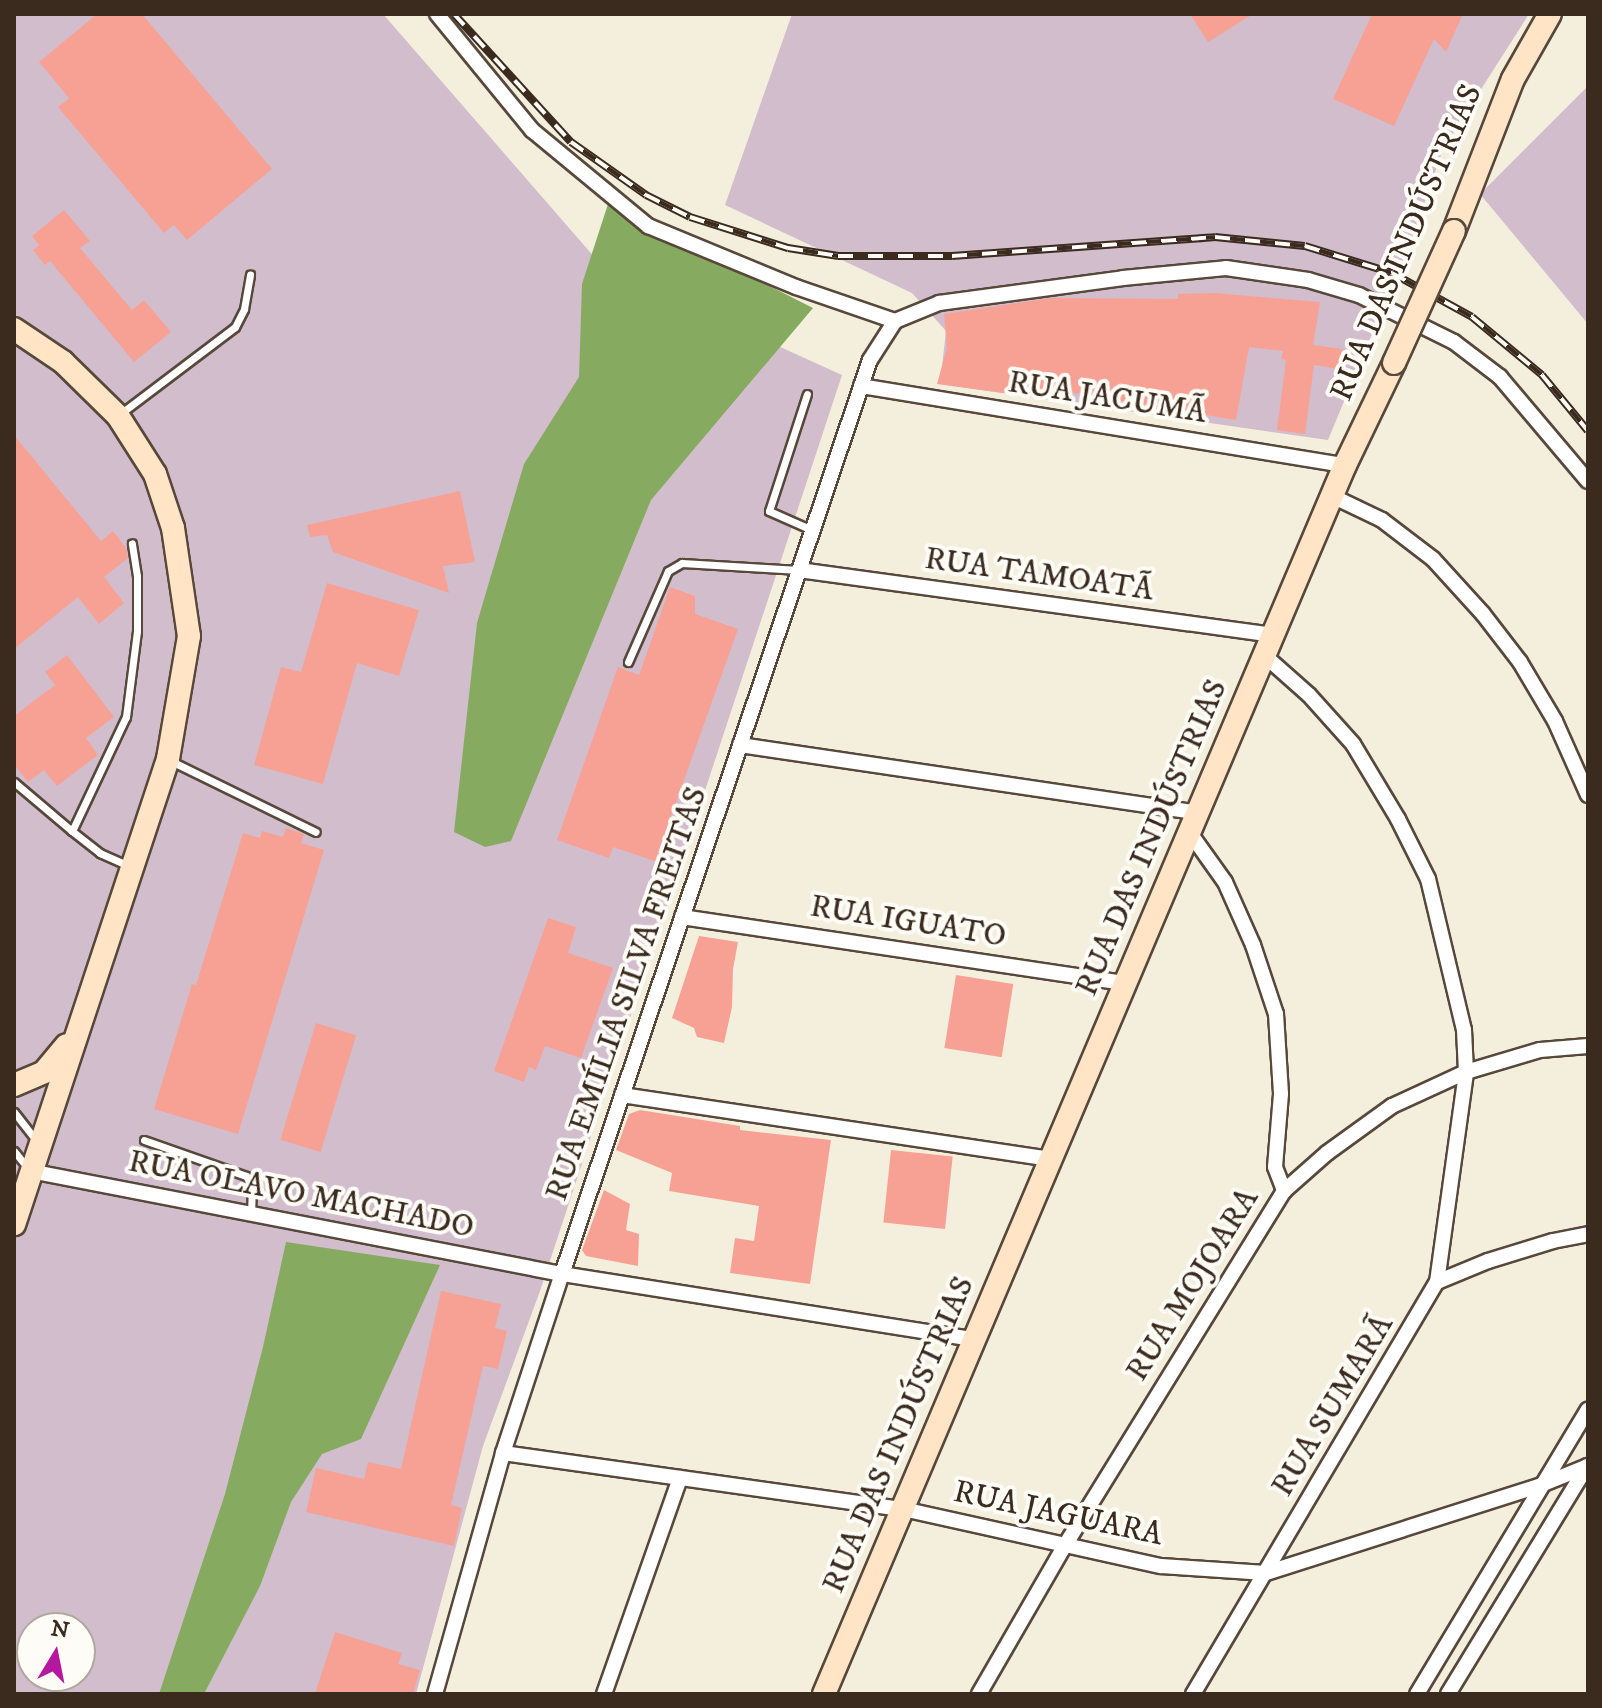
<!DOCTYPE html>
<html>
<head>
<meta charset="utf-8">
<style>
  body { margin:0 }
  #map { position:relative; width:1602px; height:1708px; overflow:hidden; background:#f4efdd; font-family:"IM FELL DW Pica",serif }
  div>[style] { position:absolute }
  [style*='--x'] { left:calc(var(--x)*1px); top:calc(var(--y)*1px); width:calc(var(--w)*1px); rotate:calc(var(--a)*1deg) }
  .industrial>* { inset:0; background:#d1bdcc }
  .forest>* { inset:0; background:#86ab60 }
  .building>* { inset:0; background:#f7a195; transform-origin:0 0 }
  .roads { filter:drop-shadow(2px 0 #57483b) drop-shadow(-2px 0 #57483b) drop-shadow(0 2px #57483b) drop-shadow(0 -2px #57483b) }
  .lane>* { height:7px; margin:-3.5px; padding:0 3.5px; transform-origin:3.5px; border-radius:3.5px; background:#fff }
  .street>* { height:14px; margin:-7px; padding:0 7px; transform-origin:7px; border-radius:7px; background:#fff }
  .secondary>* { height:22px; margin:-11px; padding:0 11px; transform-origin:11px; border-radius:11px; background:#ffe4c6 }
  .rail>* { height:8px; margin-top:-4px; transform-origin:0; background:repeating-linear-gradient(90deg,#fdfcf7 0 15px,#3b2a1e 0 30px); box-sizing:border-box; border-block:2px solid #3b2a1e }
  .bridges { filter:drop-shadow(2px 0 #57483b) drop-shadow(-2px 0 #57483b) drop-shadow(0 2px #57483b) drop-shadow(0 -2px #57483b) }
  .secondary-bridge>* { height:22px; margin:-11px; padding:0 11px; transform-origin:11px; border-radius:11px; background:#ffe4c6 }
  span { translate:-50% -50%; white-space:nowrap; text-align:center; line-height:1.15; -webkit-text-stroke:8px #fdfcf7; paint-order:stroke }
  .street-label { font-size:32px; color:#3b2a1e }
  .frame { position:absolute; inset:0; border:16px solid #3b2a1e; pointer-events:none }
  .north { position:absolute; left:16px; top:1612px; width:80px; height:80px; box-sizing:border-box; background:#fdfcf7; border:2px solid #afa8a0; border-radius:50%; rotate:10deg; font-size:22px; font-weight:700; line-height:32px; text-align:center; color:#3b2a1e }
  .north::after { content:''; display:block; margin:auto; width:28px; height:36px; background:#b5179e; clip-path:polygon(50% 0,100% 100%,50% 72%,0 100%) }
</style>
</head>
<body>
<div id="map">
  <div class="industrial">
    <i style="clip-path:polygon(evenodd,14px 14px,383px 14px,603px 267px,842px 375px,540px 1291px,483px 1446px,416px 1694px,14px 1694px,14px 14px,32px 1628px,80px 1628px,80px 1676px,32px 1676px,32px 1628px)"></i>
    <i style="clip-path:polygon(792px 14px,1529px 14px,1443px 149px,1416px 228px,1328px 440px,940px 384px,946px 331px,912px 293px,725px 205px)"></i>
    <i style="clip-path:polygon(1588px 86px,1588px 324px,1480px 194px)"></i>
  </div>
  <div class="forest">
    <i style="clip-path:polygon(608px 204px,813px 308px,651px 500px,511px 841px,485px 847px,454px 832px,477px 623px,524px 464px,579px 377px,582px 284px)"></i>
    <i style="clip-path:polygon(286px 1242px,440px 1265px,361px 1439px,322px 1454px,291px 1502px,260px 1586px,204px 1694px,159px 1694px,225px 1494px,263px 1347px)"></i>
  </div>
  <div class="building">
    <i style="clip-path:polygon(97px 14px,142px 14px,272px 169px,187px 240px,174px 225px,164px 233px,58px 107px,69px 98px,39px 62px)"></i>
    <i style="clip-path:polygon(1190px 14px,1253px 14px,1208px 42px)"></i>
    <i style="clip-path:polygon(1372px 14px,1463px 14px,1446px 52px,1434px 39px,1394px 126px,1333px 99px)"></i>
    <i style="clip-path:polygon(64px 210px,90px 241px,80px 248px,132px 310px,144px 300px,171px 332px,134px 362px,50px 261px,45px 265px,33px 250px,39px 245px,32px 236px)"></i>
    <i style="clip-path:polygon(1214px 293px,1320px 302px,1313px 345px,1342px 349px,1339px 369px,1314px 365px,1305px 434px,1277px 430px,1286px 360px,1281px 359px,1283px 351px,1249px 347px,1236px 420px,1050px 389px,1048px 399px,937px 384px,947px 348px,944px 314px,1051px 298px,1178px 299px,1178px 294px)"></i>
    <i style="clip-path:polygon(14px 435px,101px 541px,113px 531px,126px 548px,128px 558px,104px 577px,124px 603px,99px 624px,78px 597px,14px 649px)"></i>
    <i style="clip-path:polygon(460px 491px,475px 562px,443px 566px,449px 593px,333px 552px,327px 535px,310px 537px,307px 525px)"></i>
    <i style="clip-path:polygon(327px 583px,419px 610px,399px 676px,357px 663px,323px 784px,254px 765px,281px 667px,301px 672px)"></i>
    <i style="clip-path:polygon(670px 587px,695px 596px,695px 614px,738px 629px,655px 861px,613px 847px,609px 858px,557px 840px,618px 667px,639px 675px)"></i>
    <i style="clip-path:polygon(67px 655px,114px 717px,86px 738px,98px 755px,57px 786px,44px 770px,28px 782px,14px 764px,14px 716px,55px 685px,45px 672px)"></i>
    <i style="clip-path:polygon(286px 828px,304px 834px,301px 843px,324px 850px,238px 1134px,154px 1109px,192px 984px,196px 985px,243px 833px,260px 838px,262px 831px,283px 837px)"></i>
    <i style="clip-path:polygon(548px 918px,576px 927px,568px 953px,613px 968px,581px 1058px,545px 1046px,536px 1070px,529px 1067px,524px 1082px,494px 1071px)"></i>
    <i style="clip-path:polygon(699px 936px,738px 942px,733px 969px,732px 1007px,724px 1043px,697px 1037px,694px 1028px,672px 1018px)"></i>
    <i style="left:956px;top:975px;width:58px;height:74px;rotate:9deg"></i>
    <i style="left:316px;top:1023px;width:42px;height:122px;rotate:17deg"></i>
    <i style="clip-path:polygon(640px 1110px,740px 1126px,740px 1130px,831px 1140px,810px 1284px,730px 1273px,735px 1238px,754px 1241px,759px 1206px,669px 1191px,672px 1173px,616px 1150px,629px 1114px)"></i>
    <i style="left:891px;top:1150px;width:62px;height:73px;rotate:6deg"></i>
    <i style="clip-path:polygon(604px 1190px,630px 1204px,626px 1230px,639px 1234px,638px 1266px,586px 1256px,582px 1250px)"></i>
    <i style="clip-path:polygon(441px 1291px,501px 1304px,495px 1328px,507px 1331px,498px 1369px,483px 1366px,451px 1505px,462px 1508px,454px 1546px,306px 1512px,316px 1468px,364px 1479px,368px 1462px,401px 1469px)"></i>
    <i style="clip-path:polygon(335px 1632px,402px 1653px,398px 1664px,420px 1670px,413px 1694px,315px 1694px)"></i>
  </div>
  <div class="roads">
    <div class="lane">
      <i style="--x:807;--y:394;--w:123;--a:108"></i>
      <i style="--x:769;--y:511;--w:47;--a:23.8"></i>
      <i style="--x:120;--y:414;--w:144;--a:-37.1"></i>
      <i style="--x:235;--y:327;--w:20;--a:-63"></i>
      <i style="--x:244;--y:309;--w:35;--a:-80"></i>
      <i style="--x:628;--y:662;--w:99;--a:-66.3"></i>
      <i style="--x:668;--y:571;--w:16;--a:-30"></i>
      <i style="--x:682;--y:563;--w:117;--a:3.4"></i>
      <i style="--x:171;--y:761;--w:161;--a:26.1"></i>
      <i style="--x:14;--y:782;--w:76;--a:40.2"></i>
      <i style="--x:129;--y:866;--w:32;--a:-156"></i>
      <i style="--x:100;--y:853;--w:36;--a:-142"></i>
      <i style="--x:72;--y:831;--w:126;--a:-64.7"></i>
      <i style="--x:126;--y:717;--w:87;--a:-82.7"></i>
      <i style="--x:137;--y:631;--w:55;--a:-90"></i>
      <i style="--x:137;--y:576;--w:33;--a:-99"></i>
      <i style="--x:14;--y:1112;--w:36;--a:52"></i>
      <i style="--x:144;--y:1140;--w:108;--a:19.4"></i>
      <i style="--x:246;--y:1176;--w:12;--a:59"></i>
      <i style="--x:252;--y:1186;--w:28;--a:92"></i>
      <i style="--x:14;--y:1151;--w:22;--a:51"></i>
    </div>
    <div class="street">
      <i style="--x:437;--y:14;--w:150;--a:50.7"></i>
      <i style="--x:532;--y:130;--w:151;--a:39.6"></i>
      <i style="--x:648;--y:226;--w:160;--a:22.4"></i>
      <i style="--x:796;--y:287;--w:105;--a:19"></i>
      <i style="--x:895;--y:321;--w:48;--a:-22.2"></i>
      <i style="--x:939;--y:303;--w:186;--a:-7.7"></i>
      <i style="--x:1123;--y:278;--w:103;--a:-5.5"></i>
      <i style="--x:1226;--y:268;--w:83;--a:8.3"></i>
      <i style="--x:1308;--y:280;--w:53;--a:16.4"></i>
      <i style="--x:1359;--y:295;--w:106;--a:26.3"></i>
      <i style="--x:1454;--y:342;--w:58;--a:37.3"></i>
      <i style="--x:1500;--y:377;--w:136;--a:49.8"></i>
      <i style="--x:861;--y:386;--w:490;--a:9.3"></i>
      <i style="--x:1332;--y:496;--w:55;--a:25.6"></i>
      <i style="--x:1382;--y:520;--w:64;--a:37.4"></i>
      <i style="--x:1433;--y:559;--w:74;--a:47.7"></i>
      <i style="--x:1483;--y:614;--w:61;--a:52.4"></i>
      <i style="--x:1520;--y:662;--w:69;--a:59.3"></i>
      <i style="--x:1555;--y:721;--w:81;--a:66"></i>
      <i style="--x:799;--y:570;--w:477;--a:7.8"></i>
      <i style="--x:740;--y:745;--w:464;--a:8.4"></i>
      <i style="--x:1190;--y:833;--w:60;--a:54.5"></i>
      <i style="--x:1225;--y:882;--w:69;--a:66"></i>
      <i style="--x:1253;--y:945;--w:73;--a:71.6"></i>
      <i style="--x:1276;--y:1014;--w:80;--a:86.4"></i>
      <i style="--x:1281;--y:1094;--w:73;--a:94.7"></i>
      <i style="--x:1275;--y:1167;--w:26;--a:69"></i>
      <i style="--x:682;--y:917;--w:448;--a:8.5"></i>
      <i style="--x:622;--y:1095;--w:433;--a:8.5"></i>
      <i style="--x:30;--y:1171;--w:542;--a:10.96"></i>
      <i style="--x:562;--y:1274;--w:417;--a:9"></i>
      <i style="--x:1437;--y:1282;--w:55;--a:-22.4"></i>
      <i style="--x:1488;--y:1261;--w:68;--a:-17.1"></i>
      <i style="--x:1553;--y:1241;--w:36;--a:-11"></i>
      <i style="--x:503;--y:1453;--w:404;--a:8"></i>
      <i style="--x:903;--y:1509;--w:264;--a:12.5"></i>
      <i style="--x:1161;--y:1566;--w:105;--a:3.8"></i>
      <i style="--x:1266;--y:1573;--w:289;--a:-17.7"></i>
      <i style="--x:1541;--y:1485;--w:51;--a:-22"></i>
      <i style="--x:435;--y:1694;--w:250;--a:-74.2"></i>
      <i style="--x:503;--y:1453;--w:188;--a:-71.8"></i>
      <i style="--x:562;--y:1274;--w:964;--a:-71.38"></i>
      <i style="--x:870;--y:360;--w:46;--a:-57.3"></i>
      <i style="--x:604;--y:1694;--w:229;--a:-70.6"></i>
      <i style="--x:979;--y:1694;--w:170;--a:-60"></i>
      <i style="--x:1064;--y:1547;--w:418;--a:-58.3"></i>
      <i style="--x:1284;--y:1191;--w:57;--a:-41.5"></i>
      <i style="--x:1327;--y:1153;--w:80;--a:-35.9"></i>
      <i style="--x:1392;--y:1106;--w:81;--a:-24.7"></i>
      <i style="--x:1466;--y:1072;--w:77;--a:-16.6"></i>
      <i style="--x:1540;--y:1050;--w:48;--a:-4.8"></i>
      <i style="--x:1193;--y:1694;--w:479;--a:-59.4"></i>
      <i style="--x:1437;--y:1282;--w:212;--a:-82.1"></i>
      <i style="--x:1466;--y:1072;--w:42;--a:-92.7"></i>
      <i style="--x:1464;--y:1030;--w:155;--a:-103.4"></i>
      <i style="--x:1428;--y:879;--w:67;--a:-116.6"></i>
      <i style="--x:1398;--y:819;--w:87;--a:-121"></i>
      <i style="--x:1353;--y:744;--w:66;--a:-131.9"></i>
      <i style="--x:1309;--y:695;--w:60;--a:-138.4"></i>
      <i style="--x:1417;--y:1694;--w:332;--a:-59"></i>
      <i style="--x:1448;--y:1694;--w:267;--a:-58.6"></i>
    </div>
    <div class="secondary">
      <i style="--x:1454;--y:231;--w:163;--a:-68.8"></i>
      <i style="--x:1513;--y:79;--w:75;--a:-60.4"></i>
      <i style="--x:14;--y:329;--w:59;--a:34"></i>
      <i style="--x:63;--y:362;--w:77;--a:44.5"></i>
      <i style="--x:118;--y:416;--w:69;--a:57.5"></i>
      <i style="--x:155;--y:474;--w:57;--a:71.6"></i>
      <i style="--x:173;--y:528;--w:109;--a:81.6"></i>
      <i style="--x:189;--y:636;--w:125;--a:99.7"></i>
      <i style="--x:168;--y:759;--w:490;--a:108.3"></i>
      <i style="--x:14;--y:1085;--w:33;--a:-23"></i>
      <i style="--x:44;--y:1072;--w:35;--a:-50"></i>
      <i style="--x:824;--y:1694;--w:1335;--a:-67.03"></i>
      <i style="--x:1345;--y:465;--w:113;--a:-64.3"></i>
    </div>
  </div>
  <div class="rail">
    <i style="--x:454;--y:14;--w:173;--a:47.6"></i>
    <i style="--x:571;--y:142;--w:92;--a:35.2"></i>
    <i style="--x:646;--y:195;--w:49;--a:26.6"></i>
    <i style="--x:690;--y:217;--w:103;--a:17.6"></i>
    <i style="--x:788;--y:248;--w:51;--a:9.1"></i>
    <i style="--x:838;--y:256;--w:114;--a:0"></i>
    <i style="--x:952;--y:256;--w:264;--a:-4.1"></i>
    <i style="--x:1215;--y:237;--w:90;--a:5.7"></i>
    <i style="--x:1305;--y:246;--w:91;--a:17.2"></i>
    <i style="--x:1392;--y:273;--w:91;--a:28.8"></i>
    <i style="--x:1472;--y:317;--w:91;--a:39.6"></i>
    <i style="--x:1542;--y:375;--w:72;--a:50.6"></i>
  </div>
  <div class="bridges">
    <div class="secondary-bridge">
      <i style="--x:1394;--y:363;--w:145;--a:-65.6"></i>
    </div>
  </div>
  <div class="street-label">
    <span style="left:1407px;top:243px;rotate:-67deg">RUA DAS INDÚSTRIAS</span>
    <span style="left:1107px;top:398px;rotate:9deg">RUA JACUMÃ</span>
    <span style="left:1039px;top:575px;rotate:8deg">RUA TAMOATÃ</span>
    <span style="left:1152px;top:838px;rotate:-67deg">RUA DAS INDÚSTRIAS</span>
    <span style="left:908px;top:922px;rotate:9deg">RUA IGUATO</span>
    <span style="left:627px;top:994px;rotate:-71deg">RUA EMÍLIA SILVA FREITAS</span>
    <span style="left:301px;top:1195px;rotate:11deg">RUA OLAVO MACHADO</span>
    <span style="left:1193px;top:1285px;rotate:-58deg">RUA MOJOARA</span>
    <span style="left:1333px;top:1406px;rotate:-59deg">RUA SUMARÃ</span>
    <span style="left:899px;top:1435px;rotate:-67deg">RUA DAS INDÚSTRIAS</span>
    <span style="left:1058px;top:1514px;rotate:12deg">RUA JAGUARA</span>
  </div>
  <div class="frame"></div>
  <div class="north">N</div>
</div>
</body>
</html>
